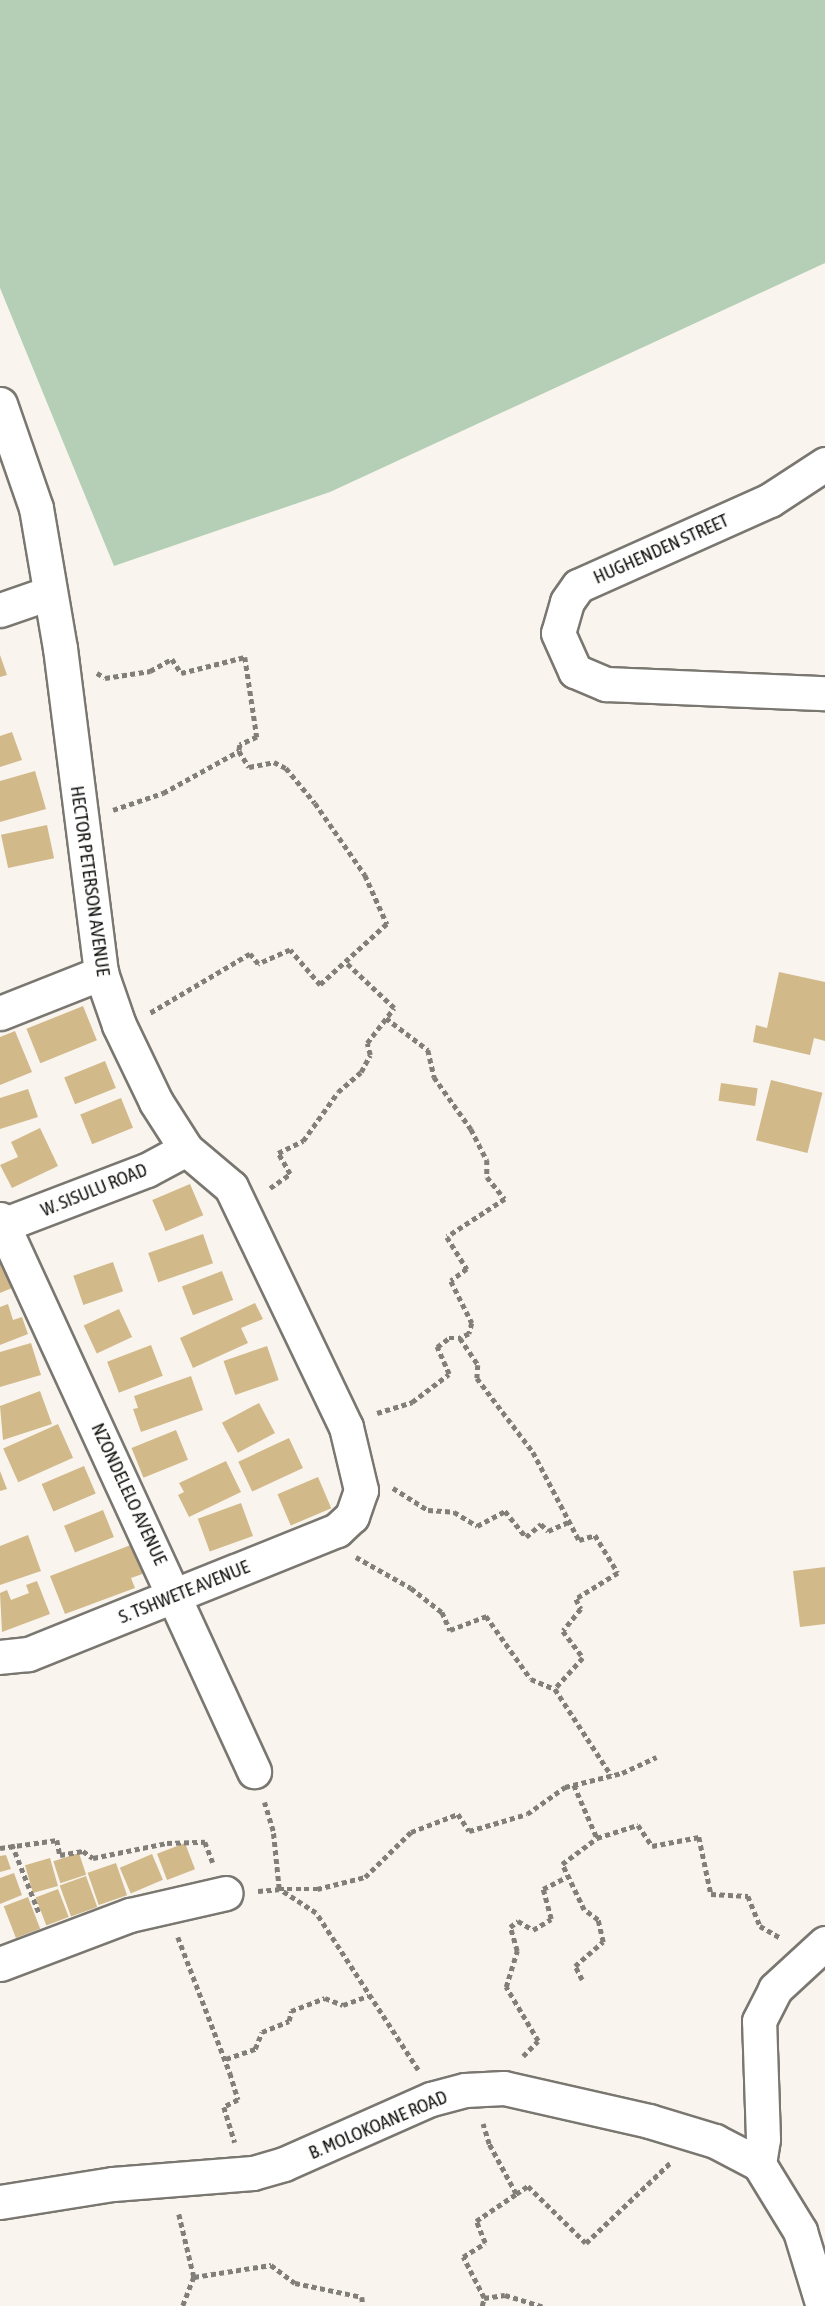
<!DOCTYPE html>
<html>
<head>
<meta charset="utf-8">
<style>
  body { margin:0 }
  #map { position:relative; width:825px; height:2306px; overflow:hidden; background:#f9f5ee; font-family:"Asap Condensed",sans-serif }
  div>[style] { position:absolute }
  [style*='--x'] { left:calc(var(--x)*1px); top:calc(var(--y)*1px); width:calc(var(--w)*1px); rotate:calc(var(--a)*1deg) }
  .green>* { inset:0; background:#b4cfb5 }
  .building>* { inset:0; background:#d2b98a; transform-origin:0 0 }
  .path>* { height:4.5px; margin-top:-2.25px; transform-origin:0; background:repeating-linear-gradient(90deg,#827f7b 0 5px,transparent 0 8.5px) }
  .roads { filter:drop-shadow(2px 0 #7a7771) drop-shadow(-2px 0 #7a7771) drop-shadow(0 2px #7a7771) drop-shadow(0 -2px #7a7771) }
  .street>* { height:33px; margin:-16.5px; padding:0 16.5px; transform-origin:16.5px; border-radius:16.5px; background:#fff }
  span { translate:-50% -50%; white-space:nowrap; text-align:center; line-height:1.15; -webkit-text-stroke:5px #fff; paint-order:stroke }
  .street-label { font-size:19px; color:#161512 }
</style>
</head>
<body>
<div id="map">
  <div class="green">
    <i style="clip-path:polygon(0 0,825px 0,825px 263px,330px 492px,114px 566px,0 288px)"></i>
  </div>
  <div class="building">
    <i style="clip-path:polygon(0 655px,7px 675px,0 677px)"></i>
    <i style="clip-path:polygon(12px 732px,22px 760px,0 767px,0 736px)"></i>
    <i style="clip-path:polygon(35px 771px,46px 809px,0 822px,0 781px)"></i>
    <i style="left:47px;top:825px;width:34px;height:47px;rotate:78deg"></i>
    <i style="clip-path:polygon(779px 972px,825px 982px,825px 1041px,814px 1038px,810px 1055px,753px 1042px,756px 1025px,767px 1028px)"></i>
    <i style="left:83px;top:1006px;width:37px;height:61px;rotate:68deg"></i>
    <i style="clip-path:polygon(15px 1031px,32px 1072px,0 1085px,0 1037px)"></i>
    <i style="left:105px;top:1061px;width:29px;height:44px;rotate:68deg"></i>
    <i style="left:771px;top:1080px;width:53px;height:62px;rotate:14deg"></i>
    <i style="left:721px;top:1083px;width:37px;height:18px;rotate:8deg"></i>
    <i style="clip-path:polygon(28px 1089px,38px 1117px,0 1129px,0 1098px)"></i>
    <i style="left:121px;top:1098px;width:32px;height:44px;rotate:68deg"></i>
    <i style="clip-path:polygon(40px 1128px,58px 1166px,12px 1188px,0 1165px,18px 1157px,11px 1142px)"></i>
    <i style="left:190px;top:1184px;width:34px;height:41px;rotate:67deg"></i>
    <i style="left:203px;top:1234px;width:31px;height:58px;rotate:71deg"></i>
    <i style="clip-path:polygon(0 1259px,12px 1288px,0 1293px)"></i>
    <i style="left:113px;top:1262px;width:31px;height:42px;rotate:71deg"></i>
    <i style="left:222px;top:1271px;width:31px;height:43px;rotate:69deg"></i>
    <i style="clip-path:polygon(255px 1303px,263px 1319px,241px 1328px,248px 1343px,193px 1368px,180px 1338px)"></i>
    <i style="clip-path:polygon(8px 1304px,13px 1320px,22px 1317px,28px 1334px,0 1345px,0 1307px)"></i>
    <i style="left:119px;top:1309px;width:31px;height:39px;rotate:65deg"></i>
    <i style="clip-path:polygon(31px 1343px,41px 1375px,0 1387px,0 1352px)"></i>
    <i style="left:151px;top:1345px;width:33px;height:47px;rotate:69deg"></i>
    <i style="left:267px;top:1346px;width:36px;height:46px;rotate:71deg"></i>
    <i style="clip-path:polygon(191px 1376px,203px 1410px,141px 1432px,133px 1409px,138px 1408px,134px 1396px)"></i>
    <i style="clip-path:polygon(40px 1391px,52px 1424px,3px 1440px,0 1406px)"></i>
    <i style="left:259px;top:1403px;width:34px;height:42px;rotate:62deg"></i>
    <i style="left:58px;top:1424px;width:37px;height:60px;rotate:66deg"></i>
    <i style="left:176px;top:1430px;width:32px;height:48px;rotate:68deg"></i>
    <i style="left:289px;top:1438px;width:33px;height:56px;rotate:65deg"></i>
    <i style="clip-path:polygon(226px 1461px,241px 1492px,189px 1517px,178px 1495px,184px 1492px,179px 1483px)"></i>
    <i style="left:84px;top:1466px;width:30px;height:46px;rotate:67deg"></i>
    <i style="clip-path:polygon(0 1471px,7px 1489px,0 1491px)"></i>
    <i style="left:318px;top:1477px;width:34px;height:44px;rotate:67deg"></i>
    <i style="left:241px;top:1503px;width:35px;height:46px;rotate:70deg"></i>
    <i style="left:103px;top:1510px;width:29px;height:42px;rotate:68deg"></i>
    <i style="clip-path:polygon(28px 1535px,41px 1571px,0 1585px,0 1546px)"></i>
    <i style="clip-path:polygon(136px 1543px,148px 1572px,131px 1578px,135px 1588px,65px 1614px,50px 1576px)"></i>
    <i style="clip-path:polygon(825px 1567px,825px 1624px,800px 1627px,793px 1571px)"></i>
    <i style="clip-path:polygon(37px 1581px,50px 1614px,2px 1632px,0 1593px,7px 1590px,11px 1600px,29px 1593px,26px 1585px)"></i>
    <i style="left:185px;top:1843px;width:28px;height:30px;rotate:69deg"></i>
    <i style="left:79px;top:1853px;width:23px;height:27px;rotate:72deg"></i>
    <i style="left:152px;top:1854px;width:28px;height:35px;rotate:67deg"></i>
    <i style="clip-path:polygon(6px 1855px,11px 1869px,0 1872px,0 1856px)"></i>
    <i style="left:50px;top:1858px;width:29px;height:26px;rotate:74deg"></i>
    <i style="left:116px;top:1863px;width:34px;height:30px;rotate:71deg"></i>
    <i style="clip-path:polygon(14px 1873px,22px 1895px,0 1904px,0 1878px)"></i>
    <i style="left:86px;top:1876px;width:33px;height:28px;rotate:70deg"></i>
    <i style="left:58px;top:1889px;width:30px;height:24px;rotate:69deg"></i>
    <i style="left:28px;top:1897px;width:34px;height:26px;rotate:69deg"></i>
  </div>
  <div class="path">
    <i style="--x:97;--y:673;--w:9;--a:32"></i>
    <i style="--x:105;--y:678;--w:46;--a:-8.8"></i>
    <i style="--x:150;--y:671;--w:25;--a:-29"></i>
    <i style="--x:172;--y:659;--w:17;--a:57"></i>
    <i style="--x:181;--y:673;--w:66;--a:-14"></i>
    <i style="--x:245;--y:657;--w:81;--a:81.5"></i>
    <i style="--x:257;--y:737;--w:19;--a:155"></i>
    <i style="--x:240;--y:745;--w:6;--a:99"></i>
    <i style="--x:113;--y:810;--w:53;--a:-18.8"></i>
    <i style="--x:163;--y:793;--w:87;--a:-28.9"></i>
    <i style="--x:239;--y:751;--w:19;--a:58"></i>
    <i style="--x:249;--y:767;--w:25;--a:-11"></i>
    <i style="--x:274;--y:762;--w:13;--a:27"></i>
    <i style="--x:286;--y:768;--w:45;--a:50.4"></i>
    <i style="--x:315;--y:803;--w:88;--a:55.2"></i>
    <i style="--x:365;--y:875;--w:54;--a:65.8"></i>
    <i style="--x:387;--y:924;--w:91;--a:137.7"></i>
    <i style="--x:320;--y:985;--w:46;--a:-130.6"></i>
    <i style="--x:290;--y:950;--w:35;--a:156"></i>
    <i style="--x:258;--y:964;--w:13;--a:-129"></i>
    <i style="--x:250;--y:954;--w:117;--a:149.3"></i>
    <i style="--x:386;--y:1018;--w:53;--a:37.3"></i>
    <i style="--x:428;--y:1050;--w:28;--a:77"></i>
    <i style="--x:434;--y:1077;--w:64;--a:54.6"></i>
    <i style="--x:471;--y:1129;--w:35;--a:63"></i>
    <i style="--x:487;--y:1160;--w:17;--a:90"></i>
    <i style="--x:487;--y:1177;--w:28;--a:51"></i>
    <i style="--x:505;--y:1199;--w:69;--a:146.8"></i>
    <i style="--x:447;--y:1237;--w:38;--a:58"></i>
    <i style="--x:467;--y:1269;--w:20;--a:143"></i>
    <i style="--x:451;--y:1281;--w:47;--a:63.4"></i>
    <i style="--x:472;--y:1323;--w:11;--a:105"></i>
    <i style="--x:469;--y:1334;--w:10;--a:156"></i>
    <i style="--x:270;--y:1188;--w:24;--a:-35"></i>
    <i style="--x:290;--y:1174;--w:24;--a:-120"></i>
    <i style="--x:278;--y:1153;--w:28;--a:-26"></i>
    <i style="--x:303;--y:1141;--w:60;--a:-54.5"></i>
    <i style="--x:338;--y:1092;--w:30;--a:-41"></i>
    <i style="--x:361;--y:1072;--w:19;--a:-62"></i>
    <i style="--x:370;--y:1055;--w:12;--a:-104"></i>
    <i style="--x:367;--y:1043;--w:44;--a:-52.4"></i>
    <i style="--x:394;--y:1008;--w:67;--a:-136.8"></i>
    <i style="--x:377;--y:1413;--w:37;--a:-17"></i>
    <i style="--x:412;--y:1402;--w:46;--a:-37.1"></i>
    <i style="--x:449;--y:1374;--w:30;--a:-114"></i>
    <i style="--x:437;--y:1347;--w:15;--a:-37"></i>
    <i style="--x:449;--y:1338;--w:11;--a:0"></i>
    <i style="--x:460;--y:1338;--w:32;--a:56"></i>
    <i style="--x:478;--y:1365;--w:13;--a:94"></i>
    <i style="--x:477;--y:1378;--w:93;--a:52.9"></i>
    <i style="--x:533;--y:1452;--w:99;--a:62.4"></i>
    <i style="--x:579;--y:1540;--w:17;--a:-17"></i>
    <i style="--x:595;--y:1535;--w:44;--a:58.8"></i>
    <i style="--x:618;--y:1573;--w:49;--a:148.2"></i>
    <i style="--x:576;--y:1599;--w:11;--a:63"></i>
    <i style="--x:581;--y:1609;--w:28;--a:129"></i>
    <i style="--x:563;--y:1631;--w:34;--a:53"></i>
    <i style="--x:583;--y:1658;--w:42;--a:132.1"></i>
    <i style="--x:393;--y:1488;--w:41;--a:32.2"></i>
    <i style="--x:428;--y:1510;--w:26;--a:4"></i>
    <i style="--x:454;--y:1512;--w:27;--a:31"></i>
    <i style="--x:477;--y:1526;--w:32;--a:-28"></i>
    <i style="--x:505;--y:1511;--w:33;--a:51"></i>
    <i style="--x:526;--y:1537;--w:20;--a:-41"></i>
    <i style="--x:541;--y:1524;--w:10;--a:45"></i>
    <i style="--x:548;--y:1531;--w:24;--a:-24"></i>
    <i style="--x:356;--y:1557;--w:63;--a:29.4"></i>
    <i style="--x:411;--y:1588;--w:39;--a:38"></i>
    <i style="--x:442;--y:1612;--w:20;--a:66"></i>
    <i style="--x:450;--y:1630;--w:39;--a:-21"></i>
    <i style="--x:486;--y:1616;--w:77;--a:54.5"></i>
    <i style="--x:531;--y:1679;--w:26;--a:23"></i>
    <i style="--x:555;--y:1689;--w:103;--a:56.9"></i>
    <i style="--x:574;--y:1785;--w:58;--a:66.5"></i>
    <i style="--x:597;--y:1838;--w:43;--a:-17.6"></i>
    <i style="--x:638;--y:1825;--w:25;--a:56"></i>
    <i style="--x:652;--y:1846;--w:48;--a:-10.8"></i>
    <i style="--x:699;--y:1837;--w:58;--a:78.1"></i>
    <i style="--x:711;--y:1894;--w:37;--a:3"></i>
    <i style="--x:748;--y:1896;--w:32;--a:68"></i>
    <i style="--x:760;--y:1926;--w:24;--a:30"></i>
    <i style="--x:12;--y:1844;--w:76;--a:68.5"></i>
    <i style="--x:0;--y:1848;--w:58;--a:-8"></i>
    <i style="--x:57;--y:1840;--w:15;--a:79"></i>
    <i style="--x:60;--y:1855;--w:23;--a:-10"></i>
    <i style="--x:83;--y:1851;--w:12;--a:35"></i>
    <i style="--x:93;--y:1858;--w:76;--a:-11.5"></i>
    <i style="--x:167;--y:1843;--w:38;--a:-2"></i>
    <i style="--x:205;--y:1842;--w:22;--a:69"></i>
    <i style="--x:258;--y:1891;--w:21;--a:-5"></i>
    <i style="--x:279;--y:1889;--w:58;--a:-95.9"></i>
    <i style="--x:273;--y:1831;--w:30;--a:-107"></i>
    <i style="--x:178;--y:1937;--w:146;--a:69.1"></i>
    <i style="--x:230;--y:2073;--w:28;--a:73"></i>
    <i style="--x:238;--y:2100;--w:16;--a:153"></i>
    <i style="--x:224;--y:2107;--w:37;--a:73"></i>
    <i style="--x:582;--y:1980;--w:16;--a:-117"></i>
    <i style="--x:575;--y:1966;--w:37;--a:-41"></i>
    <i style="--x:603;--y:1942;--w:23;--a:-103"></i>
    <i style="--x:598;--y:1920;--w:17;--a:-144"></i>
    <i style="--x:584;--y:1910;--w:51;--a:-115.6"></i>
    <i style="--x:562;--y:1864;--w:44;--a:-36.6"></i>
    <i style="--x:523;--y:2056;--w:21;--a:-45"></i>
    <i style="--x:538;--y:2041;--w:63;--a:-120.7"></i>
    <i style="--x:506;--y:1987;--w:38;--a:-73"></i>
    <i style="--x:517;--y:1951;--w:25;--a:-106"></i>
    <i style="--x:510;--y:1927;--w:10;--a:-37"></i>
    <i style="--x:518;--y:1921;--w:17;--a:31"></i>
    <i style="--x:533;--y:1930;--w:21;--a:-31"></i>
    <i style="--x:551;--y:1919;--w:31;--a:-105"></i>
    <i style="--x:543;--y:1889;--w:27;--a:-27"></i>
    <i style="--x:226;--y:2059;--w:31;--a:-19"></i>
    <i style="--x:255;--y:2049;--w:18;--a:-68"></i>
    <i style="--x:262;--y:2032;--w:29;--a:-22"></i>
    <i style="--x:289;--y:2021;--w:10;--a:-79"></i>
    <i style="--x:291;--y:2011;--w:36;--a:-21"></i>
    <i style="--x:325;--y:1998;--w:19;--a:21"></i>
    <i style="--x:343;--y:2005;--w:27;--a:-20"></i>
    <i style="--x:418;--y:2070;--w:187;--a:-123"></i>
    <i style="--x:316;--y:1913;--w:44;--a:-147"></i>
    <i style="--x:279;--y:1889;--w:38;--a:0"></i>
    <i style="--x:317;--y:1889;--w:49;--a:-14"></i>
    <i style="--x:365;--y:1877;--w:64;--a:-44.4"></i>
    <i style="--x:411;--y:1832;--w:50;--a:-21"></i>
    <i style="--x:458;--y:1814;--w:20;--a:57"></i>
    <i style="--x:469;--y:1831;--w:60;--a:-16.3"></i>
    <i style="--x:527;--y:1814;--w:47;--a:-35.4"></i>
    <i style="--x:565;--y:1787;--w:59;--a:-13.8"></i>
    <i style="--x:622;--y:1773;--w:38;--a:-25"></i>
    <i style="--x:516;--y:2194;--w:14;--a:-34"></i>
    <i style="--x:528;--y:2186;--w:81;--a:44.5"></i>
    <i style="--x:586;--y:2243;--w:116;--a:-43.6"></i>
    <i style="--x:179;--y:2214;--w:65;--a:76.6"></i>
    <i style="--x:194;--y:2277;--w:31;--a:111"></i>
    <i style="--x:194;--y:2277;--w:78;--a:-8.9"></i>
    <i style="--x:271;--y:2265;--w:30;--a:37"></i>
    <i style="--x:295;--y:2283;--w:68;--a:11.8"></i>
    <i style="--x:362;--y:2297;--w:9;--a:84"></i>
    <i style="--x:484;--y:2298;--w:21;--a:-8"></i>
    <i style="--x:505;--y:2295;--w:39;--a:17"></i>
    <i style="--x:482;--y:2306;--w:8;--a:-76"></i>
    <i style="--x:484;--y:2298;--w:46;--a:-117.1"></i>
    <i style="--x:463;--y:2257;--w:26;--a:-32"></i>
    <i style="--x:485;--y:2243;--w:24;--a:-112"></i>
    <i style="--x:476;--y:2221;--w:48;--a:-34"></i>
    <i style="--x:516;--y:2194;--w:57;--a:-118.4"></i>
    <i style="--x:489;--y:2144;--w:21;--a:-107"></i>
  </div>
  <div class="roads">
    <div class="street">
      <i style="--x:0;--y:404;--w:110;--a:70.9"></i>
      <i style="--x:36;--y:508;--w:142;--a:80.3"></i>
      <i style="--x:60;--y:648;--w:328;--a:82.8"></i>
      <i style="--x:101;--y:973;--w:55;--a:70.9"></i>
      <i style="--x:119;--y:1025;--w:85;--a:64.3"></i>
      <i style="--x:156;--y:1102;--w:56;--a:57.4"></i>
      <i style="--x:186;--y:1149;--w:59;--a:40.2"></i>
      <i style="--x:231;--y:1187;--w:266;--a:64.4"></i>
      <i style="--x:346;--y:1427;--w:65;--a:76.6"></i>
      <i style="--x:361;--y:1490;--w:28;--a:109"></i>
      <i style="--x:352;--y:1516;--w:21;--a:137"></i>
      <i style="--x:337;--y:1530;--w:333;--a:158.1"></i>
      <i style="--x:28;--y:1654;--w:28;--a:174"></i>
      <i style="--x:825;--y:464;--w:66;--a:146.8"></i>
      <i style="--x:770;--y:500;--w:210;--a:155.9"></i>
      <i style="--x:578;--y:586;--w:19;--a:125"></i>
      <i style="--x:567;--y:602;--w:32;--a:106"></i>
      <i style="--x:558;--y:633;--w:42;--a:65.9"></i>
      <i style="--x:575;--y:671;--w:34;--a:23"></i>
      <i style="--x:606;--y:684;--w:219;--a:2.4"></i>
      <i style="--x:0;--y:610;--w:52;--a:-19.1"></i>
      <i style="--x:0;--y:1013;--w:109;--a:-21.6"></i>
      <i style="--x:0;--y:1219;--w:608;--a:65.29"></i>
      <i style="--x:0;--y:1226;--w:157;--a:-20.9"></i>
      <i style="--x:147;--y:1170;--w:44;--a:-28.3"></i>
      <i style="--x:0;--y:1964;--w:139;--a:-20.7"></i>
      <i style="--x:130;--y:1915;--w:98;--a:-12.9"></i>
      <i style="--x:759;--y:2164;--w:25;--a:-81"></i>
      <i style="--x:763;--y:2139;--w:118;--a:-91.9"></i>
      <i style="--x:759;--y:2021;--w:36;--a:-63"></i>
      <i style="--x:775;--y:1989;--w:68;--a:-42.6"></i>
      <i style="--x:0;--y:2202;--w:114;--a:-9.1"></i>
      <i style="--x:113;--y:2184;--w:140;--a:-4.5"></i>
      <i style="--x:253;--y:2173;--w:32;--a:-16"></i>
      <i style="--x:284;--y:2164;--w:161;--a:-23.9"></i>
      <i style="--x:431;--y:2099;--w:35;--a:-15"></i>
      <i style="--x:465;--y:2090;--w:39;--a:-3"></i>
      <i style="--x:504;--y:2088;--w:149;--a:12.8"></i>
      <i style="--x:649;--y:2121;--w:69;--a:16.9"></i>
      <i style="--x:715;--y:2141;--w:50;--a:27.6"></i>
      <i style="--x:759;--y:2164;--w:79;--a:58.5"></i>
      <i style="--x:800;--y:2231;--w:78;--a:73"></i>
    </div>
  </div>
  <div class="street-label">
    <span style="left:661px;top:549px;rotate:-24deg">HUGHENDEN STREET</span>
    <span style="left:90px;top:881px;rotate:82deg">HECTOR PETERSON AVENUE</span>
    <span style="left:94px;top:1190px;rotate:-22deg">W. SISULU ROAD</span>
    <span style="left:129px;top:1494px;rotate:65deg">NZONDELELO AVENUE</span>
    <span style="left:184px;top:1592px;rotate:-22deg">S. TSHWETE AVENUE</span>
    <span style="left:378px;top:2125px;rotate:-23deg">B. MOLOKOANE ROAD</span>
  </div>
</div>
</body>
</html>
